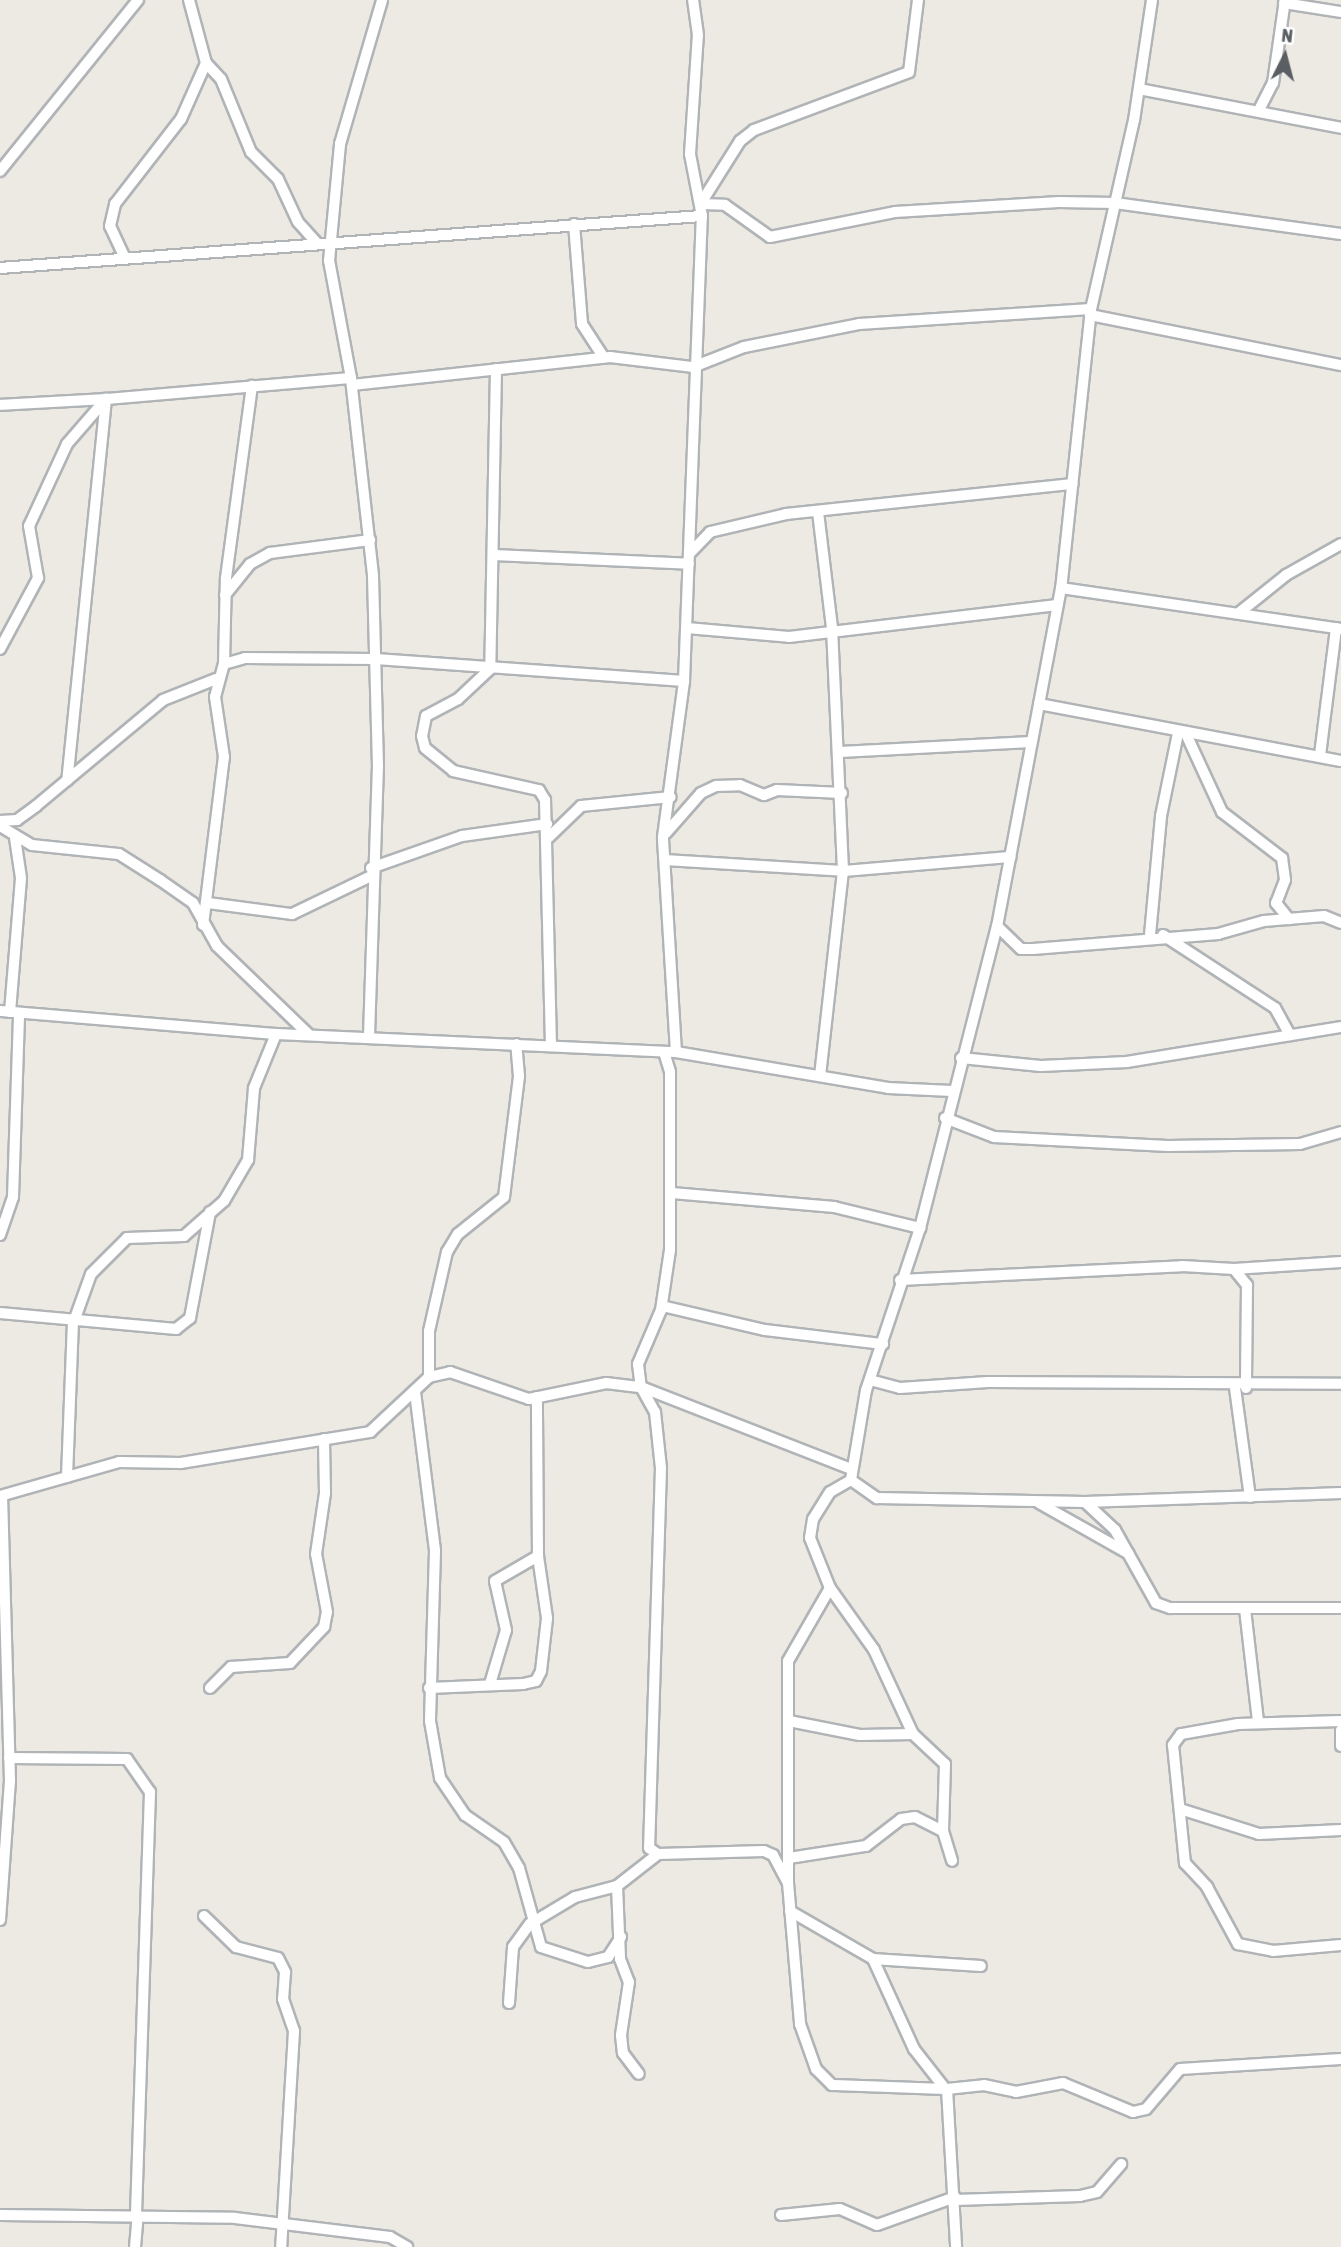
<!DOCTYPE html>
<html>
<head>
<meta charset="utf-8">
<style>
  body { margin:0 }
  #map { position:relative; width:1341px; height:2247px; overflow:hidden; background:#edeae3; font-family:"Asap Condensed",sans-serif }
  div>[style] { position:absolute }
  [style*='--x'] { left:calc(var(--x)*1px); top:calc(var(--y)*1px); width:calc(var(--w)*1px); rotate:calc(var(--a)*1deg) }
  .roads { filter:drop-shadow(2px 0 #b0b4b7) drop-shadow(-2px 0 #b0b4b7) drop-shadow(0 2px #b0b4b7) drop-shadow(0 -2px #b0b4b7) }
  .street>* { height:10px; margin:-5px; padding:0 5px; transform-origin:5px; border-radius:5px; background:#fff }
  span { translate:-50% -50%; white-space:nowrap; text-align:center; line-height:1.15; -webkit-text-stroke:6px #fff; paint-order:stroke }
  .north { position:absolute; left:1250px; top:21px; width:70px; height:70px; -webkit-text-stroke:5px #fff; paint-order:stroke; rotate:6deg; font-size:19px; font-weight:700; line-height:28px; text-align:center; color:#5b5f63 }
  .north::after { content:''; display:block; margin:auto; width:24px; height:32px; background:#5b5f63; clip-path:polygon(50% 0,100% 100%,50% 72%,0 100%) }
</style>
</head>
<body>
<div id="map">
  <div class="roads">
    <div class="street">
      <i style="--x:189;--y:0;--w:65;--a:74.9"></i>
      <i style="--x:206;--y:63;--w:22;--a:47"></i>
      <i style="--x:221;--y:79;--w:79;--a:67.7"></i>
      <i style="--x:251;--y:152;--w:38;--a:45"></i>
      <i style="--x:278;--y:179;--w:47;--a:65.1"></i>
      <i style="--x:298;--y:222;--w:28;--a:48"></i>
      <i style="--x:1152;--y:0;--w:121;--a:98.5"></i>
      <i style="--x:1134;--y:120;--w:194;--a:102.8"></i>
      <i style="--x:1091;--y:309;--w:281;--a:96.1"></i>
      <i style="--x:1061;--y:588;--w:344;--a:100.7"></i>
      <i style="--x:997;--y:926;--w:312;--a:104.3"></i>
      <i style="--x:920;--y:1228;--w:171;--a:108.4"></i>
      <i style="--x:866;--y:1390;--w:91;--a:99.5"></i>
      <i style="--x:851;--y:1480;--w:32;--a:35"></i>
      <i style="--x:877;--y:1498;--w:208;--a:1.1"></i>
      <i style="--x:1085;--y:1502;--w:256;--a:-2"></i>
      <i style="--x:1284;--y:3;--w:58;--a:9"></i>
      <i style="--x:1139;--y:89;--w:206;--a:10.9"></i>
      <i style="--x:1259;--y:110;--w:30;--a:-63"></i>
      <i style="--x:1273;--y:83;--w:84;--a:-81.8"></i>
      <i style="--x:0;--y:171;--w:220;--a:-51.1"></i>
      <i style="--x:701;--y:203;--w:73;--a:-57.8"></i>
      <i style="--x:740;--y:141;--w:18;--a:-38"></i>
      <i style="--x:754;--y:130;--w:165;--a:-20.5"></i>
      <i style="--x:909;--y:72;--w:73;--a:-82.9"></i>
      <i style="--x:701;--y:204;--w:24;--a:2"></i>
      <i style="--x:725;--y:205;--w:55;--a:35.4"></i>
      <i style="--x:770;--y:237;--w:127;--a:-11.3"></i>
      <i style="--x:895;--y:212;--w:164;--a:-3.5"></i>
      <i style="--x:1059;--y:202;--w:56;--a:1"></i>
      <i style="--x:1115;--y:203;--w:228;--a:7.8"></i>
      <i style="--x:574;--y:224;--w:100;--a:85.4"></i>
      <i style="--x:582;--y:324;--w:40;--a:57.1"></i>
      <i style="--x:124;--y:256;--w:33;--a:-115"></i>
      <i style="--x:110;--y:226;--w:23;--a:-77"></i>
      <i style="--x:115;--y:204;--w:108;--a:-52.2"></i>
      <i style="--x:181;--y:119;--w:61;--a:-65.9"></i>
      <i style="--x:0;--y:268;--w:704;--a:-4.24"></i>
      <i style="--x:1090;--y:315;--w:256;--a:11.3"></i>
      <i style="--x:496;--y:369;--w:300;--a:91.1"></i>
      <i style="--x:490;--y:669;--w:44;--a:136.8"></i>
      <i style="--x:458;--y:699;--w:36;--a:152"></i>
      <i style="--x:426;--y:716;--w:20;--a:101"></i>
      <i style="--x:422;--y:736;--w:12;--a:76"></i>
      <i style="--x:425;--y:748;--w:36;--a:39"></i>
      <i style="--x:453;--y:771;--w:88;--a:12.5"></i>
      <i style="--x:539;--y:790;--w:12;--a:59"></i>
      <i style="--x:545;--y:800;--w:245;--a:88.6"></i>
      <i style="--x:352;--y:385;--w:260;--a:-6.2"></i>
      <i style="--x:610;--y:357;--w:84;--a:6.9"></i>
      <i style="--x:693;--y:367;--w:55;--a:-21.4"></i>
      <i style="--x:744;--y:347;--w:117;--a:-11.3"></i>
      <i style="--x:859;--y:324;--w:232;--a:-3.7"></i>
      <i style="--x:0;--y:405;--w:106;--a:-3.2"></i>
      <i style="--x:106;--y:399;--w:383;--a:95.8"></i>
      <i style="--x:818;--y:512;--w:117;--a:83.1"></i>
      <i style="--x:832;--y:628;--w:243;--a:87.4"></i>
      <i style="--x:843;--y:871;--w:206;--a:96.4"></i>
      <i style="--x:689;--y:554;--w:30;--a:-46"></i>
      <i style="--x:710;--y:532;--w:78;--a:-13.3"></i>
      <i style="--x:786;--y:514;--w:288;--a:-6"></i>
      <i style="--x:494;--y:555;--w:195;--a:2.6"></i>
      <i style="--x:1061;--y:588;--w:283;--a:8.3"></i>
      <i style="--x:225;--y:595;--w:40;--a:-51"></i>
      <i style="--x:250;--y:564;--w:23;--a:-29"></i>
      <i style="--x:270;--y:553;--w:101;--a:-7.4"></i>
      <i style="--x:1240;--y:612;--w:59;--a:-38.8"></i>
      <i style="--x:1286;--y:575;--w:63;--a:-29.4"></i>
      <i style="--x:687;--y:628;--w:102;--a:5"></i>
      <i style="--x:789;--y:637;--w:270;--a:-6.8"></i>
      <i style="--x:0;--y:649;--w:81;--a:-61.8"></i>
      <i style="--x:38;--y:578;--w:53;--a:-99.8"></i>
      <i style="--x:29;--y:526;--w:90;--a:-65.1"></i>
      <i style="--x:67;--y:444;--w:60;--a:-49.1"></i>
      <i style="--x:106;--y:399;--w:246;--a:-4.9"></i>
      <i style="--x:224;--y:664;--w:86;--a:-88.7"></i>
      <i style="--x:226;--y:578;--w:194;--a:-82.3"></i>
      <i style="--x:1039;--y:704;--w:307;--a:10.7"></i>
      <i style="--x:1186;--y:734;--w:86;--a:65.2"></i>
      <i style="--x:1222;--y:812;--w:76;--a:37.5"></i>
      <i style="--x:1282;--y:858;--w:22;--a:82"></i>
      <i style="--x:1285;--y:880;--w:25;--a:111"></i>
      <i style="--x:1276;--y:903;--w:21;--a:51"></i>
      <i style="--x:840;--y:752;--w:191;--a:-3"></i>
      <i style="--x:1320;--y:755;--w:128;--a:-82.8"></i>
      <i style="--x:0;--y:821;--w:17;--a:-3"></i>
      <i style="--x:17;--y:820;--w:24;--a:-36"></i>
      <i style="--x:36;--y:806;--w:165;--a:-39.8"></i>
      <i style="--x:163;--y:700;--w:57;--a:-21.6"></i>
      <i style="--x:0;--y:826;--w:37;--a:31"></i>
      <i style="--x:32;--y:845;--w:87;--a:5.9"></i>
      <i style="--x:119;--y:854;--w:49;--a:32.4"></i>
      <i style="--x:160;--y:880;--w:40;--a:34.9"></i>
      <i style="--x:193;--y:903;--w:49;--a:60.8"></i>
      <i style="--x:217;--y:946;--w:127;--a:44"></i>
      <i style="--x:666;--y:833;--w:53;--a:-48.8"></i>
      <i style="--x:701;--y:793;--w:17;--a:-25"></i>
      <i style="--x:716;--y:786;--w:24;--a:-2"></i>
      <i style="--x:740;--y:785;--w:26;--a:23"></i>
      <i style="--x:764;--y:795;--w:14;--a:-21"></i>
      <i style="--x:777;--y:790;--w:65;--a:2.6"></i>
      <i style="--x:547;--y:839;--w:47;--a:-44.1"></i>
      <i style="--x:581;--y:806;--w:90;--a:-5.7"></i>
      <i style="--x:665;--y:860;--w:178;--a:3.5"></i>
      <i style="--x:843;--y:871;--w:168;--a:-4.8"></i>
      <i style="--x:371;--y:868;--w:96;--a:-19.4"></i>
      <i style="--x:462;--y:836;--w:86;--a:-8"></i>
      <i style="--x:208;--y:903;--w:85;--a:7.5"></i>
      <i style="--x:292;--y:914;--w:88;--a:-25.7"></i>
      <i style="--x:203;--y:925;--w:169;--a:-82.9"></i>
      <i style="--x:224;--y:757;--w:61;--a:-98.5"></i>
      <i style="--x:215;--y:697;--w:34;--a:-75"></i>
      <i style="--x:224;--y:664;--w:22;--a:-16"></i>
      <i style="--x:245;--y:658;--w:131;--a:0.4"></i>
      <i style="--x:376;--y:659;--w:309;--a:4.1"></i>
      <i style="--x:997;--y:926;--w:33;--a:44"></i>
      <i style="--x:1021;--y:949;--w:12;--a:0"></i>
      <i style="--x:1033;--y:949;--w:186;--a:-4.6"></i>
      <i style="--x:1218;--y:934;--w:48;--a:-15.8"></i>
      <i style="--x:1264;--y:921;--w:60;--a:-4.8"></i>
      <i style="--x:1324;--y:916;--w:18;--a:22"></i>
      <i style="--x:1150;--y:935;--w:120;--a:-84.7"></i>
      <i style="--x:1161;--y:816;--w:85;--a:-78.4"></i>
      <i style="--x:1163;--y:935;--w:134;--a:33.1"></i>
      <i style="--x:1275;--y:1008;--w:31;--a:61"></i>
      <i style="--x:0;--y:1011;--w:277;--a:4.8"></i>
      <i style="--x:276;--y:1034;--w:400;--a:2.6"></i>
      <i style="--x:676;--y:1052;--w:215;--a:9.6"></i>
      <i style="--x:888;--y:1088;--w:64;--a:2.7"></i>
      <i style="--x:10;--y:1012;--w:134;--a:-85.3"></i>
      <i style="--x:21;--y:878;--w:40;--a:-98.5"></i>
      <i style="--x:369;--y:1036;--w:269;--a:-88.1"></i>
      <i style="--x:378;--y:767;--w:192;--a:-91.5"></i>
      <i style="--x:373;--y:575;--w:198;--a:-96.4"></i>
      <i style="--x:351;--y:378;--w:119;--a:-100.6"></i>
      <i style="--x:329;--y:261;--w:118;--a:-84.6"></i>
      <i style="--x:340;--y:144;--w:150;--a:-73.7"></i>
      <i style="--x:664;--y:1052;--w:21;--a:73"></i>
      <i style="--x:670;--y:1072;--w:178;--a:90"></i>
      <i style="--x:670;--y:1250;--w:61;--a:98.5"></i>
      <i style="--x:661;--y:1310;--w:59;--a:113.1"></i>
      <i style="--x:638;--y:1364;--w:23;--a:83"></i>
      <i style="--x:641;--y:1387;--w:29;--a:61"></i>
      <i style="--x:655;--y:1412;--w:56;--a:83.9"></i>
      <i style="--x:661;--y:1468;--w:380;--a:91.8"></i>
      <i style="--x:649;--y:1848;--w:11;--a:34"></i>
      <i style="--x:658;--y:1854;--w:106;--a:-1.6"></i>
      <i style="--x:764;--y:1851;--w:10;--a:24"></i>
      <i style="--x:773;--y:1855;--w:32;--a:62"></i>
      <i style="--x:676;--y:1052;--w:215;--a:-93.5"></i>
      <i style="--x:663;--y:837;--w:157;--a:-82.3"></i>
      <i style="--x:684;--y:681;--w:465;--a:-87.8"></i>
      <i style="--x:702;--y:216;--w:63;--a:-101"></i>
      <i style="--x:690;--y:154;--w:119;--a:-86.2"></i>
      <i style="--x:698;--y:35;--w:35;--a:-98"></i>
      <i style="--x:961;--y:1058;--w:80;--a:5.7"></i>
      <i style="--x:1041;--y:1066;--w:86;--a:-2.7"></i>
      <i style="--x:1127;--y:1062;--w:217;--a:-9.3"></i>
      <i style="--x:945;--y:1118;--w:53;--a:21.2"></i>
      <i style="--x:994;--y:1137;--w:174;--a:3"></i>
      <i style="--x:1168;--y:1146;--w:132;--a:-0.9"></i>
      <i style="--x:1300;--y:1144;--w:43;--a:-16.3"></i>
      <i style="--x:672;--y:1193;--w:163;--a:4.9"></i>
      <i style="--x:834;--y:1207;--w:89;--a:13.7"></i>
      <i style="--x:0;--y:1235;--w:40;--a:-71.1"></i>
      <i style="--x:13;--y:1197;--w:184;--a:-88.1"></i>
      <i style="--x:1234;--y:1269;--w:107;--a:-3.7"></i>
      <i style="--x:900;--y:1280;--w:282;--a:-2.8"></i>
      <i style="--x:1182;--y:1266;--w:52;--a:3.3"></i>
      <i style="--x:1234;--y:1269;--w:21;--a:51"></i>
      <i style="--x:1247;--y:1285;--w:103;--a:90.6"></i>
      <i style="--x:662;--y:1306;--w:106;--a:13.1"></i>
      <i style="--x:765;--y:1330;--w:119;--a:6.8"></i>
      <i style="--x:0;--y:1313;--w:177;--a:5.2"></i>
      <i style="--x:176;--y:1329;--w:18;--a:-38"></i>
      <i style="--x:190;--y:1318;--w:108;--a:-79.3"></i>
      <i style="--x:429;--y:1377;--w:46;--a:-90"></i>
      <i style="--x:429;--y:1331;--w:81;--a:-77.2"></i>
      <i style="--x:447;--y:1252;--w:21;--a:-59"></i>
      <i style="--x:458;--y:1234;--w:59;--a:-38.8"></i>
      <i style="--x:504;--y:1197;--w:122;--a:-82.9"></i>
      <i style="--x:519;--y:1076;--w:32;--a:-95"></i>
      <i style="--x:870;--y:1380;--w:31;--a:15"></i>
      <i style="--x:900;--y:1388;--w:88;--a:-3.9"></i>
      <i style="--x:988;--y:1382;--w:353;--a:0.3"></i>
      <i style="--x:1235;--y:1388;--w:110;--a:82.2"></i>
      <i style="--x:415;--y:1392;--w:160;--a:82.8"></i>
      <i style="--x:435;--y:1551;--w:170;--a:91.7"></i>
      <i style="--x:430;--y:1721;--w:58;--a:80"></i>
      <i style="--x:440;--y:1778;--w:45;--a:56"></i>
      <i style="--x:465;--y:1815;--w:47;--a:34.7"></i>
      <i style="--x:504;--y:1842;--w:30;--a:60"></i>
      <i style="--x:519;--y:1868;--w:82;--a:74.4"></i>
      <i style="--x:541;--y:1947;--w:49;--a:17.7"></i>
      <i style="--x:588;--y:1962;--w:21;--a:-14"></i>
      <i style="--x:608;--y:1957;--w:24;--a:-57"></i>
      <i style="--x:67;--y:1477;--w:153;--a:-87.8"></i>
      <i style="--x:73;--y:1324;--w:53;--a:-70.2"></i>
      <i style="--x:91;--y:1274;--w:51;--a:-45"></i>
      <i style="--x:127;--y:1238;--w:57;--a:-2"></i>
      <i style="--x:184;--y:1236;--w:53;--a:-41.2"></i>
      <i style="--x:224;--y:1201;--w:48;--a:-59.7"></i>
      <i style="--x:248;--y:1160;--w:72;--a:-85.2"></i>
      <i style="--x:254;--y:1088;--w:58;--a:-67.8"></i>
      <i style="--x:851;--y:1480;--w:24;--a:150"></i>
      <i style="--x:830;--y:1492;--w:32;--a:122"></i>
      <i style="--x:813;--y:1519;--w:19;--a:99"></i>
      <i style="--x:810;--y:1538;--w:54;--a:68.2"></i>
      <i style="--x:830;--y:1588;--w:84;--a:119.9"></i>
      <i style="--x:788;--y:1661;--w:222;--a:90"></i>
      <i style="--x:788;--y:1883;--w:142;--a:85.1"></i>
      <i style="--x:800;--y:2024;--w:48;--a:70.4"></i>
      <i style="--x:816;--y:2069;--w:23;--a:45"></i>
      <i style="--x:832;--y:2085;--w:115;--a:2"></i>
      <i style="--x:947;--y:2089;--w:158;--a:86.7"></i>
      <i style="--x:0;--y:1496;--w:124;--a:-15.9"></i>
      <i style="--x:119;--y:1462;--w:62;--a:0.9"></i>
      <i style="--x:181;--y:1463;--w:192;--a:-9.3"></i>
      <i style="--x:370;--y:1432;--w:81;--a:-43"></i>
      <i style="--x:429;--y:1377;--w:22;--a:-13"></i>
      <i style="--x:450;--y:1372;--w:83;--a:18.9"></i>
      <i style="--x:529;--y:1399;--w:79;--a:-11.7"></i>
      <i style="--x:606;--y:1383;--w:35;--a:7"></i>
      <i style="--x:641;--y:1387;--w:225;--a:21.3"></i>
      <i style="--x:1085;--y:1502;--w:41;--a:43"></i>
      <i style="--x:1115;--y:1530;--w:84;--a:60.7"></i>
      <i style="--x:1156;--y:1603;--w:15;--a:20"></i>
      <i style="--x:1170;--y:1608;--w:171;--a:0"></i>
      <i style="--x:1039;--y:1503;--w:103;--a:29.5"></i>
      <i style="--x:830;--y:1588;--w:76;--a:54.6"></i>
      <i style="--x:874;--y:1650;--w:93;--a:65.1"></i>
      <i style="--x:913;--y:1734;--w:44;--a:43.2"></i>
      <i style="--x:945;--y:1764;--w:67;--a:91.7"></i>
      <i style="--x:943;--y:1831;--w:31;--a:73"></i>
      <i style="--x:1245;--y:1609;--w:113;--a:83.4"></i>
      <i style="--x:490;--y:1684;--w:56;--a:-73.5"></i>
      <i style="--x:506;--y:1630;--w:50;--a:-102.7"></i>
      <i style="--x:495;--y:1581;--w:50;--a:-30.2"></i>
      <i style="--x:210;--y:1688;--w:30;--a:-45"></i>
      <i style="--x:231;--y:1667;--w:59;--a:-3.9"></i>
      <i style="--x:290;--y:1663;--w:50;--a:-46.6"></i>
      <i style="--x:324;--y:1627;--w:15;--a:-79"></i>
      <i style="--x:327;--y:1612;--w:59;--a:-100.7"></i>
      <i style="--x:316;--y:1554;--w:62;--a:-81.6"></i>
      <i style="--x:325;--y:1493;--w:54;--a:-91.1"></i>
      <i style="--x:429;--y:1688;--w:94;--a:-2.4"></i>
      <i style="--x:523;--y:1684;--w:13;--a:-13"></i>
      <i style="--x:536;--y:1681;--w:11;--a:-63"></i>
      <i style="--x:541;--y:1671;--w:53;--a:-83.5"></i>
      <i style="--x:547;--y:1618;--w:63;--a:-98.3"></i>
      <i style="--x:538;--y:1556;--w:159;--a:-90.4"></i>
      <i style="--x:789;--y:1721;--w:72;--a:11.2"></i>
      <i style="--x:860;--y:1735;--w:53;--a:-1.1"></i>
      <i style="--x:1341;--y:1721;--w:103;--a:178.3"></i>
      <i style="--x:1238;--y:1724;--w:58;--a:170"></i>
      <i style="--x:1181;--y:1734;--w:14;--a:126"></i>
      <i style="--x:1173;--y:1745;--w:119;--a:84.2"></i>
      <i style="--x:1185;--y:1863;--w:33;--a:47"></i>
      <i style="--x:1207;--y:1887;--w:65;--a:61.5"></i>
      <i style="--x:1238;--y:1944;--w:36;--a:11"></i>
      <i style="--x:1273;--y:1951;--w:68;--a:-5"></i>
      <i style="--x:1341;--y:1730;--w:16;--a:90"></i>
      <i style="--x:9;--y:1758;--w:118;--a:0.5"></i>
      <i style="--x:127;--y:1759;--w:40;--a:55.1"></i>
      <i style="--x:150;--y:1792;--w:423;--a:91.9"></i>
      <i style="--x:1180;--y:1809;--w:83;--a:17.6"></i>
      <i style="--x:1259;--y:1834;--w:82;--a:-2.8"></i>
      <i style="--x:789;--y:1858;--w:78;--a:-8.9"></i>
      <i style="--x:866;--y:1846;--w:44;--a:-37.6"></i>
      <i style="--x:901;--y:1819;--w:14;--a:-8"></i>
      <i style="--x:915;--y:1817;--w:31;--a:27"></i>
      <i style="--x:617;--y:1886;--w:73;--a:87.6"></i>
      <i style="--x:620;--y:1959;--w:25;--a:69"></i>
      <i style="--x:629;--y:1982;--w:54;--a:98.6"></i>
      <i style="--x:621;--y:2035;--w:18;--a:84"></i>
      <i style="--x:623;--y:2053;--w:26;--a:53"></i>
      <i style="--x:790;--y:1911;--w:96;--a:30"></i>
      <i style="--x:873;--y:1959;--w:99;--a:65.5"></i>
      <i style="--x:914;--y:2049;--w:47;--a:51.9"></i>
      <i style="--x:204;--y:1916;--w:45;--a:44.1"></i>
      <i style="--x:236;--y:1947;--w:43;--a:14.7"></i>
      <i style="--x:278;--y:1958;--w:16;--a:63"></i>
      <i style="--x:285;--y:1972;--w:27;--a:94"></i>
      <i style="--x:283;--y:1999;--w:34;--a:71"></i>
      <i style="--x:294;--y:2031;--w:216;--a:93.4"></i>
      <i style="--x:0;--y:1920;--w:139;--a:-85.9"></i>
      <i style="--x:10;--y:1781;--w:285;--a:-91.6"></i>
      <i style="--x:873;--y:1959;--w:108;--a:3.7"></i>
      <i style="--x:509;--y:2003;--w:56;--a:-85.9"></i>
      <i style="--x:513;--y:1947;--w:29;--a:-54"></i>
      <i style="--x:530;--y:1924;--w:52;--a:-31"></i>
      <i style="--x:575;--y:1897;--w:43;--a:-14.7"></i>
      <i style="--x:617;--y:1886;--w:52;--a:-38"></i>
      <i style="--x:947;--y:2089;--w:37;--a:-6"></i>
      <i style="--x:984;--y:2085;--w:33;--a:12"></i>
      <i style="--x:1016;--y:2092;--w:48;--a:-10.8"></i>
      <i style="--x:1063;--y:2083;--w:76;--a:22.5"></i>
      <i style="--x:1133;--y:2112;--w:13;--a:-13"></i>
      <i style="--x:1146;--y:2109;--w:52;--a:-49.6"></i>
      <i style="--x:1180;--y:2069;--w:161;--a:-3.6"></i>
      <i style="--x:955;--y:2200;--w:125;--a:-1.8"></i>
      <i style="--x:1080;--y:2196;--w:17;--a:-13"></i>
      <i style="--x:1097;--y:2192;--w:37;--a:-49"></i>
      <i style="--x:0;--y:2215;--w:235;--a:0.7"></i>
      <i style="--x:235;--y:2218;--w:156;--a:7"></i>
      <i style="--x:390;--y:2237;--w:20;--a:30"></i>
      <i style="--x:781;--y:2215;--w:59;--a:-5.8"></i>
      <i style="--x:840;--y:2209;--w:40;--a:23.4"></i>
      <i style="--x:877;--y:2225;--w:83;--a:-19.7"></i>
      <i style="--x:135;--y:2247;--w:32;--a:-85"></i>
    </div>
  </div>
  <div class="north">N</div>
</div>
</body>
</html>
